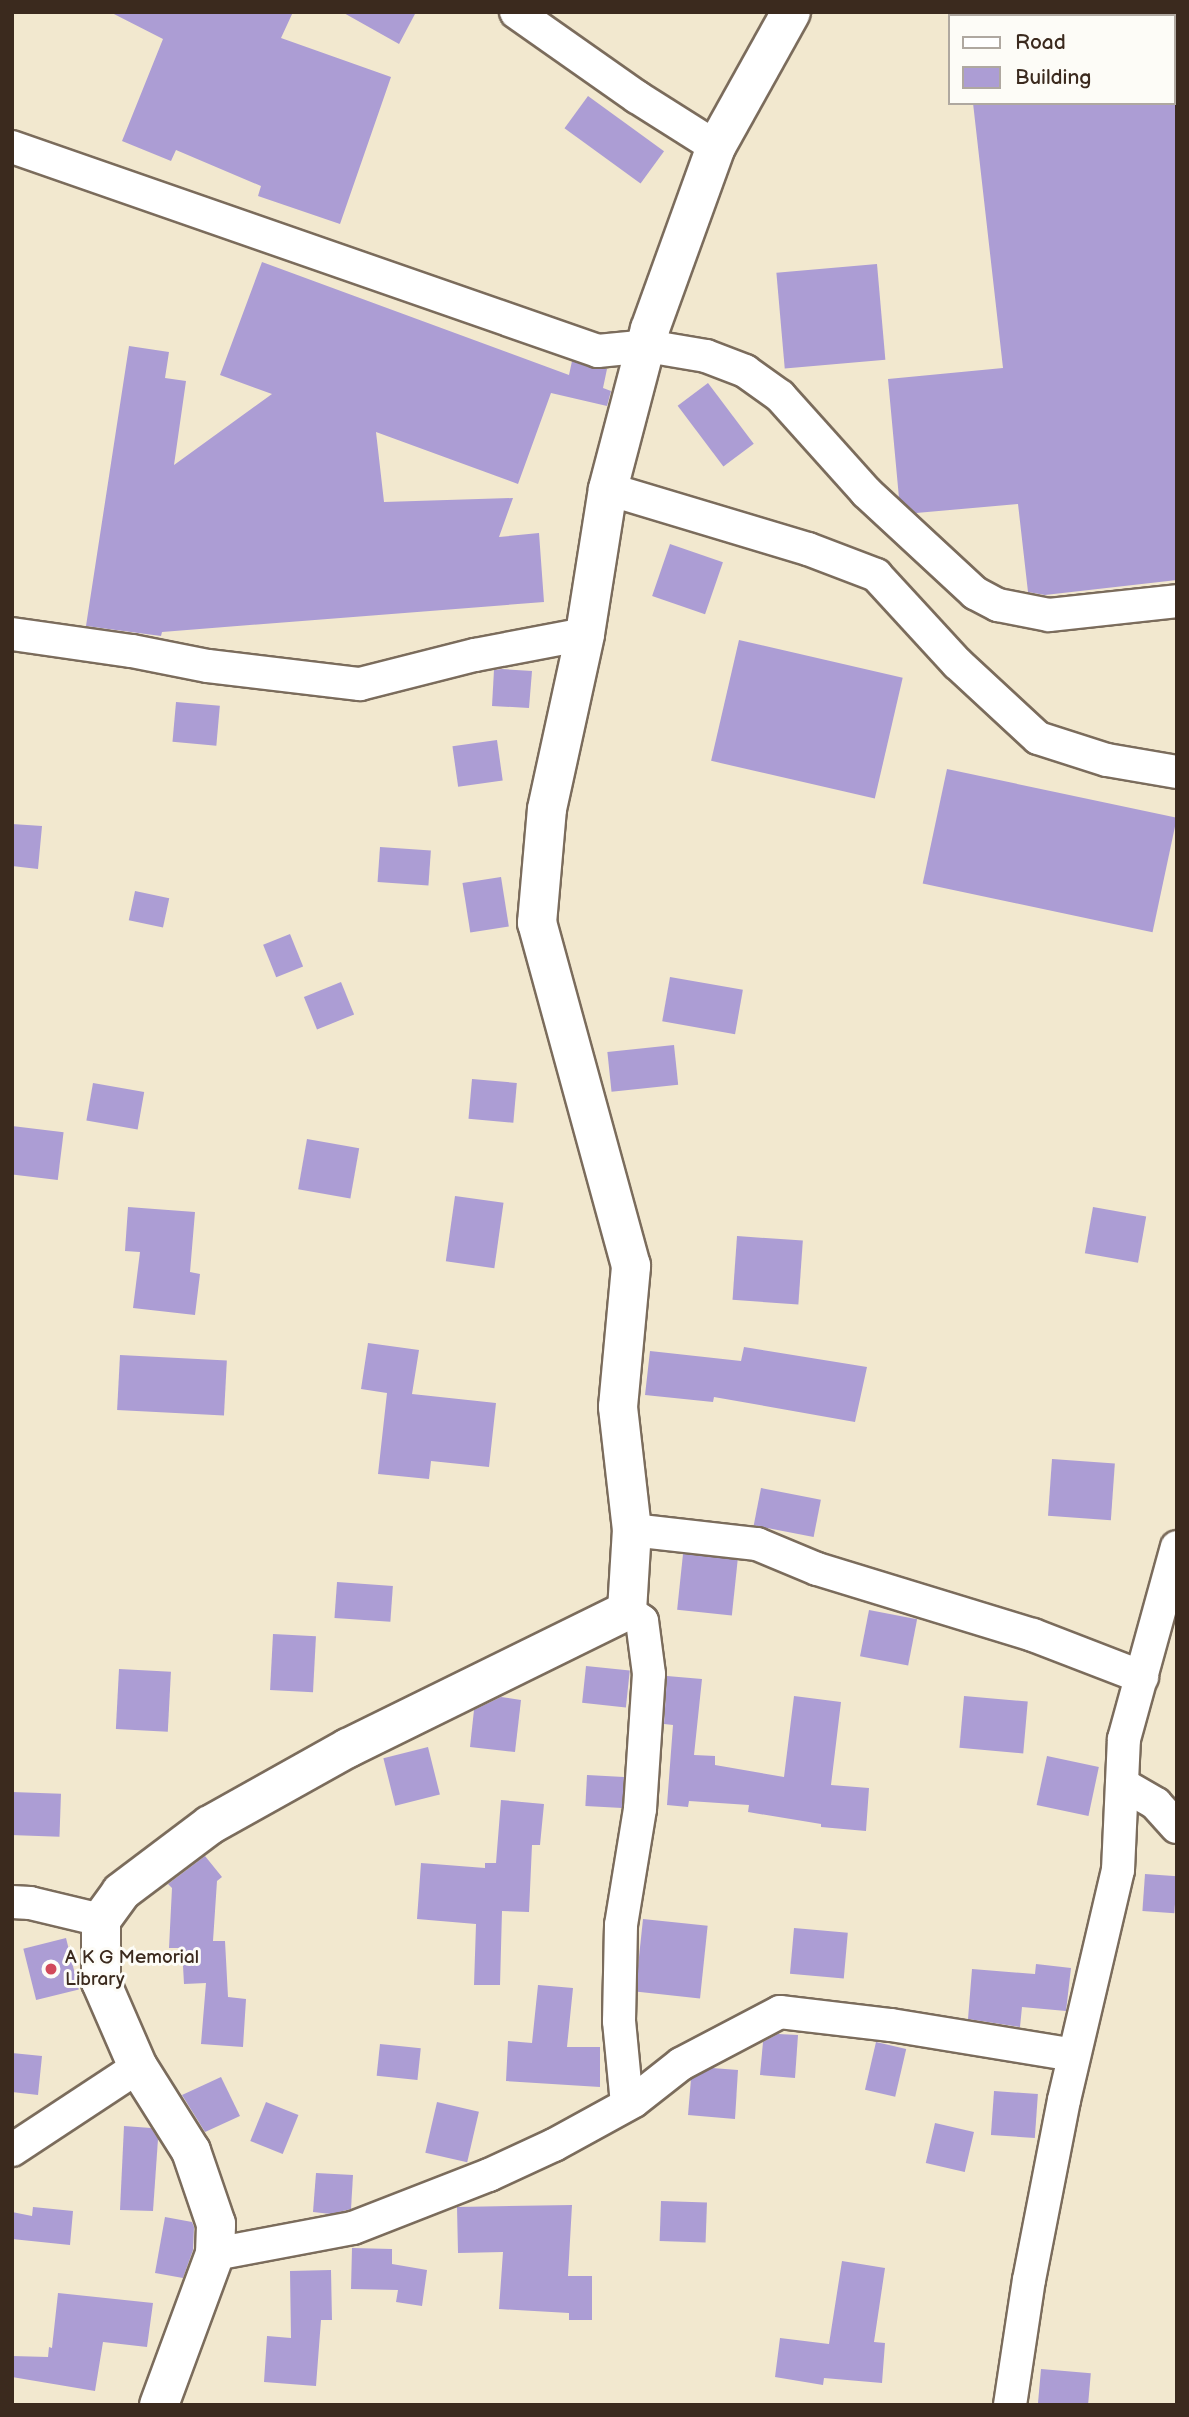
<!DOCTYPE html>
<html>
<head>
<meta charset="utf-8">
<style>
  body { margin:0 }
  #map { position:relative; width:1189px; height:2417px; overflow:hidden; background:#f2e8cf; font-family:"Balsamiq Sans",sans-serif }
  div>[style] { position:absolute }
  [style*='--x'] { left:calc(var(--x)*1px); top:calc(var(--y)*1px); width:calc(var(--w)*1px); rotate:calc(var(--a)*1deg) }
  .building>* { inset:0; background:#ac9dd4; transform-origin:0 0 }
  .roads { filter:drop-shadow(2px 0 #7b6c5c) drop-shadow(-2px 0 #7b6c5c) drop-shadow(0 2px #7b6c5c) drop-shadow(0 -2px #7b6c5c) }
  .minor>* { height:32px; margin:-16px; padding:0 16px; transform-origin:16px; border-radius:16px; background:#fff }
  .major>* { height:38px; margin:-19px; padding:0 19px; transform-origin:19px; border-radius:19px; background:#fff }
  .dots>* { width:19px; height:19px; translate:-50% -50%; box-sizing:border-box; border:4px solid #fdfcf7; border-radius:50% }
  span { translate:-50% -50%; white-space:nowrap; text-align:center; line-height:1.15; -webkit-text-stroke:6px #fdfcf7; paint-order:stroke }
  .poi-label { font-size:19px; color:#3b2a1e }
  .left { translate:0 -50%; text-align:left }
  .frame { position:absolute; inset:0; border:14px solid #3b2a1e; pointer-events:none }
  .legend { position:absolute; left:948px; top:14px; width:228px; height:91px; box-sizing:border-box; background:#fdfcf7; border:2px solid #afa8a0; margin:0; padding:9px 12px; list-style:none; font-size:21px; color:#3b2a1e }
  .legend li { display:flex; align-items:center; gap:14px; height:35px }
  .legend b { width:35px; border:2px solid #afa8a0 }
</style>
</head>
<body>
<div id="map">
  <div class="building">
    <i style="clip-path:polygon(110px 12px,293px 12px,281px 38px,391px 77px,340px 224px,258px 196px,261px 186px,176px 150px,171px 161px,122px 141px,163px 39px)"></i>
    <i style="clip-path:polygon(342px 12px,416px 12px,399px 44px)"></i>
    <i style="left:588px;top:96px;width:94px;height:40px;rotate:36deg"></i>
    <i style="clip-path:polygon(973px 103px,1177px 103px,1177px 580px,1045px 595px,1028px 592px,1018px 504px,916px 513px,899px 498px,888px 379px,1003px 368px)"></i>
    <i style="clip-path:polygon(262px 262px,569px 375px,572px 361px,593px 368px,607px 369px,603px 388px,611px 391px,607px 406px,551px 393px,518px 484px,376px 432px,384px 502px,513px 498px,499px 537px,539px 533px,544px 602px,162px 632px,161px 636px,86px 626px,129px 346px,169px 352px,165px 378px,186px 381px,174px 465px,272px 394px,220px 375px)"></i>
    <i style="left:877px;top:264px;width:96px;height:101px;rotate:85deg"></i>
    <i style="left:708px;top:383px;width:76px;height:38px;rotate:53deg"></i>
    <i style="left:670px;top:544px;width:56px;height:55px;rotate:19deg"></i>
    <i style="left:739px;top:640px;width:168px;height:124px;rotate:13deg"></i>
    <i style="clip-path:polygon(502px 669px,532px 671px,529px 708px,492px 706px,494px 670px)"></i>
    <i style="left:176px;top:702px;width:44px;height:40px;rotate:5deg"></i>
    <i style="left:497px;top:740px;width:41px;height:45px;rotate:82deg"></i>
    <i style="left:947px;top:769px;width:235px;height:117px;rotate:12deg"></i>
    <i style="clip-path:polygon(12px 824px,42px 826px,38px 869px,12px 866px)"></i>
    <i style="left:380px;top:847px;width:51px;height:35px;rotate:4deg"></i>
    <i style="left:501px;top:877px;width:50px;height:39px;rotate:81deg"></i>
    <i style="left:135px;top:891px;width:35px;height:30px;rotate:12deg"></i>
    <i style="left:290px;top:934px;width:35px;height:29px;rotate:68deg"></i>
    <i style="left:670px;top:977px;width:74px;height:45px;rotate:10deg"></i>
    <i style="left:341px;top:982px;width:35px;height:40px;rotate:68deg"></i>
    <i style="left:674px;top:1045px;width:40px;height:67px;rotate:84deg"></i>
    <i style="left:472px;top:1079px;width:45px;height:40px;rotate:5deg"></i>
    <i style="left:93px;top:1083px;width:52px;height:38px;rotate:10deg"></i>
    <i style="left:12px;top:1126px;width:52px;height:48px;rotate:7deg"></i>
    <i style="left:307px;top:1139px;width:53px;height:51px;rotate:10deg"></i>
    <i style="left:455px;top:1196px;width:49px;height:66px;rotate:8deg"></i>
    <i style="clip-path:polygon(128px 1207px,195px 1212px,190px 1272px,200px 1274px,195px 1315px,133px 1308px,140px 1252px,125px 1251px)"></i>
    <i style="left:1093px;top:1207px;width:54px;height:47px;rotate:10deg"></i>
    <i style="left:737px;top:1236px;width:66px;height:64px;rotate:4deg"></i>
    <i style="clip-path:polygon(368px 1343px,419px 1350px,412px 1394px,496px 1403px,489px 1467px,431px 1461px,429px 1479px,378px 1474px,387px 1393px,361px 1389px)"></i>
    <i style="clip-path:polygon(744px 1347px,867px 1367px,855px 1422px,714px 1397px,713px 1402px,645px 1395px,650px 1351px,741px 1361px)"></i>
    <i style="left:120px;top:1355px;width:107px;height:55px;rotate:3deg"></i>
    <i style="left:1052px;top:1459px;width:63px;height:57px;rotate:4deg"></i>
    <i style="left:761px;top:1488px;width:61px;height:38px;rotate:11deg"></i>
    <i style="left:683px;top:1554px;width:55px;height:56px;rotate:6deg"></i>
    <i style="left:337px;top:1582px;width:56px;height:36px;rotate:4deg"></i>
    <i style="left:869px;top:1610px;width:49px;height:47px;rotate:11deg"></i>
    <i style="left:273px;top:1634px;width:43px;height:56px;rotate:3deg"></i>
    <i style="left:586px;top:1666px;width:44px;height:37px;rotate:6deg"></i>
    <i style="left:119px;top:1669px;width:52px;height:60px;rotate:3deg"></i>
    <i style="clip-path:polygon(667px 1676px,702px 1679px,694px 1755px,715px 1756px,715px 1765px,784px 1777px,794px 1696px,841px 1702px,831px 1785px,869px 1788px,866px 1831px,821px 1827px,821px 1824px,748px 1812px,749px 1805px,689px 1801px,688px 1807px,667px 1805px,673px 1725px,664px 1724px)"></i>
    <i style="left:964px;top:1696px;width:64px;height:52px;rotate:5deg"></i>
    <i style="clip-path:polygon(501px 1697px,521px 1700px,515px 1752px,470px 1747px,474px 1710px)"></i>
    <i style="left:428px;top:1747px;width:49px;height:46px;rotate:76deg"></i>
    <i style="left:1047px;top:1756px;width:53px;height:50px;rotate:12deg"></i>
    <i style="left:587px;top:1775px;width:37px;height:31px;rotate:3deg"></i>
    <i style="left:12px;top:1792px;width:49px;height:43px;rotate:2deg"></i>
    <i style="clip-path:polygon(501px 1800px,544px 1804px,540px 1845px,532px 1845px,529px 1912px,502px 1911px,500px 1985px,474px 1985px,476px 1924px,417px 1919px,421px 1863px,485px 1868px,485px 1863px,496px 1863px)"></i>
    <i style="clip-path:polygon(205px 1856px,222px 1877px,217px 1881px,213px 1941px,225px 1941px,228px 1997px,246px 1999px,243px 2047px,201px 2044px,206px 1983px,184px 1984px,182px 1948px,169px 1948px,172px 1888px,168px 1884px)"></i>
    <i style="left:1145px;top:1874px;width:32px;height:37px;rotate:4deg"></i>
    <i style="left:643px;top:1919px;width:65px;height:73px;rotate:6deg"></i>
    <i style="left:794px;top:1928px;width:54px;height:46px;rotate:5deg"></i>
    <i style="left:66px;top:1938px;width:53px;height:44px;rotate:76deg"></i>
    <i style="clip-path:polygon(1036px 1964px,1071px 1968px,1066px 2011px,1022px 2007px,1020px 2027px,968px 2019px,972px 1969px,1035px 1974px)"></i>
    <i style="clip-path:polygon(538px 1985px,573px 1988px,567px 2047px,600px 2047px,600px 2087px,506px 2081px,508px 2041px,532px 2043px)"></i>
    <i style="clip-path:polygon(778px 2034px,798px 2035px,795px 2078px,760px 2075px,763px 2042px)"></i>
    <i style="left:876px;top:2042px;width:31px;height:49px;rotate:13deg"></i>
    <i style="left:380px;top:2044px;width:41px;height:32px;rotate:6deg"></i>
    <i style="clip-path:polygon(12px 2053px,42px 2056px,38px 2095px,12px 2092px)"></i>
    <i style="clip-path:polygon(712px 2068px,738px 2070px,735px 2119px,688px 2115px,691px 2079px)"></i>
    <i style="clip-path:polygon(221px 2077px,240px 2116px,205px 2132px,182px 2095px)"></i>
    <i style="left:994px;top:2091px;width:44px;height:44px;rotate:4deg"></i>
    <i style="left:266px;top:2102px;width:35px;height:42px;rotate:22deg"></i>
    <i style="left:437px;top:2102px;width:43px;height:52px;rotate:13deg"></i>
    <i style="left:935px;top:2123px;width:40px;height:41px;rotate:13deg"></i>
    <i style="clip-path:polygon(124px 2126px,151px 2128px,158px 2139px,153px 2211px,120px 2210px)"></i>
    <i style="clip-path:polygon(316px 2173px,353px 2175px,351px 2209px,331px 2214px,313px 2212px)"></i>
    <i style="left:661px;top:2201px;width:46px;height:40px;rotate:2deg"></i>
    <i style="clip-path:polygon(572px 2205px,568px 2276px,592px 2276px,592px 2320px,569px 2320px,569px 2313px,499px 2309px,503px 2252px,458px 2253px,457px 2207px)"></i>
    <i style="clip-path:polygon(33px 2207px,73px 2211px,70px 2245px,12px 2239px,12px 2212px,32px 2216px)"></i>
    <i style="clip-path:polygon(165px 2217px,192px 2222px,194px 2227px,193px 2250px,183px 2278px,155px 2273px)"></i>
    <i style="clip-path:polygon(352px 2248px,392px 2249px,392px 2264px,427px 2270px,422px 2306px,396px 2302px,398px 2290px,351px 2289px)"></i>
    <i style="clip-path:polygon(842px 2261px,885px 2268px,874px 2342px,885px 2343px,882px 2383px,824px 2378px,823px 2385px,775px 2377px,780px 2338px,829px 2344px)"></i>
    <i style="clip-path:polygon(331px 2270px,332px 2320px,321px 2320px,316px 2386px,264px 2382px,267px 2336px,291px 2338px,290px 2271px)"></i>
    <i style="clip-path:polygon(58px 2293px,153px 2303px,147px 2347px,103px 2342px,95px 2391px,12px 2377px,12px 2356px,48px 2357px,49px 2347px,52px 2348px)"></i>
    <i style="left:1041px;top:2369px;width:50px;height:36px;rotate:5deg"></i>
  </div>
  <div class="roads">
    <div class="minor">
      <i style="--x:516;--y:12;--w:148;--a:35.1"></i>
      <i style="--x:637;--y:97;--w:93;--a:32.3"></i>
      <i style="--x:12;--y:147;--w:620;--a:19.19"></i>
      <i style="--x:598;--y:351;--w:49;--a:-5.8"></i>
      <i style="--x:647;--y:346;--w:60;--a:9.6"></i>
      <i style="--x:706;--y:356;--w:42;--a:21"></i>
      <i style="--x:745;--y:371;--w:43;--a:35.5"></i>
      <i style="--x:780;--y:396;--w:129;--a:48.1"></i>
      <i style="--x:866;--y:492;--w:149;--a:42.8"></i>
      <i style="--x:975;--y:593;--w:26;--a:28"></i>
      <i style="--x:998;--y:605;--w:52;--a:11.1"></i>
      <i style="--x:1049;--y:615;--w:129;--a:-6.2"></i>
      <i style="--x:608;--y:489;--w:209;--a:16.7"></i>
      <i style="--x:808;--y:549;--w:73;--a:20.9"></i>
      <i style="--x:876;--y:575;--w:120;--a:47.4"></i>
      <i style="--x:957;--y:663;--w:110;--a:42.8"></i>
      <i style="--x:1038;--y:738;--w:72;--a:17.7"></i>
      <i style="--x:1107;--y:760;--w:71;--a:9.7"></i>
      <i style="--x:12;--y:634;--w:121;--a:8.1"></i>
      <i style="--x:132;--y:651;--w:77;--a:11.2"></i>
      <i style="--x:208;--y:666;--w:153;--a:6.8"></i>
      <i style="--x:360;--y:684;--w:119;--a:-14.2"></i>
      <i style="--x:475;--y:655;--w:112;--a:-10.8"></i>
      <i style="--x:632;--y:1530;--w:126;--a:6.4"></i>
      <i style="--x:757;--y:1544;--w:65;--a:22.6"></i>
      <i style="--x:817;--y:1569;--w:226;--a:17"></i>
      <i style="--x:1033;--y:1635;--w:117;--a:21.1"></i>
      <i style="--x:1122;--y:1784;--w:39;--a:30"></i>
      <i style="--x:1156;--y:1804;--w:31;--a:48"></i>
      <i style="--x:12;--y:1902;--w:18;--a:3"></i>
      <i style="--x:30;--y:1903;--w:73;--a:13.5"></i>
      <i style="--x:627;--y:2104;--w:83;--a:-95.5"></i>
      <i style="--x:619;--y:2021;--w:96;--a:-88.8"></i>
      <i style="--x:621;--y:1925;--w:118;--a:-80.7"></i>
      <i style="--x:640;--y:1809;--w:135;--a:-86.2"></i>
      <i style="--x:649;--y:1674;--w:53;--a:-97.5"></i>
      <i style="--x:642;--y:1621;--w:18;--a:-146"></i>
      <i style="--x:12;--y:2150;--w:151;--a:-33.4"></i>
      <i style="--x:215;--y:2254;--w:140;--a:-10.7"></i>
      <i style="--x:353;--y:2228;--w:146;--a:-21.3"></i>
      <i style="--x:489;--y:2175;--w:72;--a:-24.8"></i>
      <i style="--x:554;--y:2145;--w:91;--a:-28.8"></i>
      <i style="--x:634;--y:2101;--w:60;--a:-38.2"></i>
      <i style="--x:681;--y:2064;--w:112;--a:-27.7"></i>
      <i style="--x:780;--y:2012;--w:112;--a:6.7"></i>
      <i style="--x:891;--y:2025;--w:185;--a:9.3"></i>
      <i style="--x:1010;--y:2405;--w:126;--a:-81.4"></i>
      <i style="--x:1029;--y:2280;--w:183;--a:-79"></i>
      <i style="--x:1064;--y:2100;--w:236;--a:-76.8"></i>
      <i style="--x:1118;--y:1870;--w:131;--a:-87.4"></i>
      <i style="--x:1124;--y:1739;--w:199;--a:-74.6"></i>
    </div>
    <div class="major">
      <i style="--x:159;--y:2405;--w:161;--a:-69.7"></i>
      <i style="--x:215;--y:2254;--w:30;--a:-88"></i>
      <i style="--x:216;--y:2224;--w:77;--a:-108.9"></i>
      <i style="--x:191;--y:2151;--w:99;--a:-122.2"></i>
      <i style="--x:138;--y:2067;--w:93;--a:-113.5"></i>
      <i style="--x:101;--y:1982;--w:62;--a:-90"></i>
      <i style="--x:101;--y:1920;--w:34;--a:-54"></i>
      <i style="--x:121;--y:1892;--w:111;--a:-37"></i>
      <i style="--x:210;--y:1825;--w:158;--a:-29.2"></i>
      <i style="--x:348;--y:1748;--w:311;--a:-26.2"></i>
      <i style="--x:627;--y:1611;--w:81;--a:-86.5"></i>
      <i style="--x:632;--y:1530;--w:124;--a:-96.5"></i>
      <i style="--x:618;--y:1407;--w:142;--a:-84.7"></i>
      <i style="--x:631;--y:1266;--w:356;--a:-105.3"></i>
      <i style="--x:537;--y:923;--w:114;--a:-85"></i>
      <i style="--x:547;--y:809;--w:179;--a:-77.7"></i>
      <i style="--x:585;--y:634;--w:147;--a:-81"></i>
      <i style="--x:608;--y:489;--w:165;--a:-75.3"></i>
      <i style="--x:650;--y:329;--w:194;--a:-70.1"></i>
      <i style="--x:716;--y:147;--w:154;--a:-60.9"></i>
    </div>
  </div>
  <div class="dots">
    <i style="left:51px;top:1969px;background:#d1495b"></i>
  </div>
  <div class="poi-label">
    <span class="left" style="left:65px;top:1969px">A K G Memorial<br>Library</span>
  </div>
  <div class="frame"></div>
  <ul class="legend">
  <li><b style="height:9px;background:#fff"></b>Road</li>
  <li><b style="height:19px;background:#ac9dd4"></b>Building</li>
  </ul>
</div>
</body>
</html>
